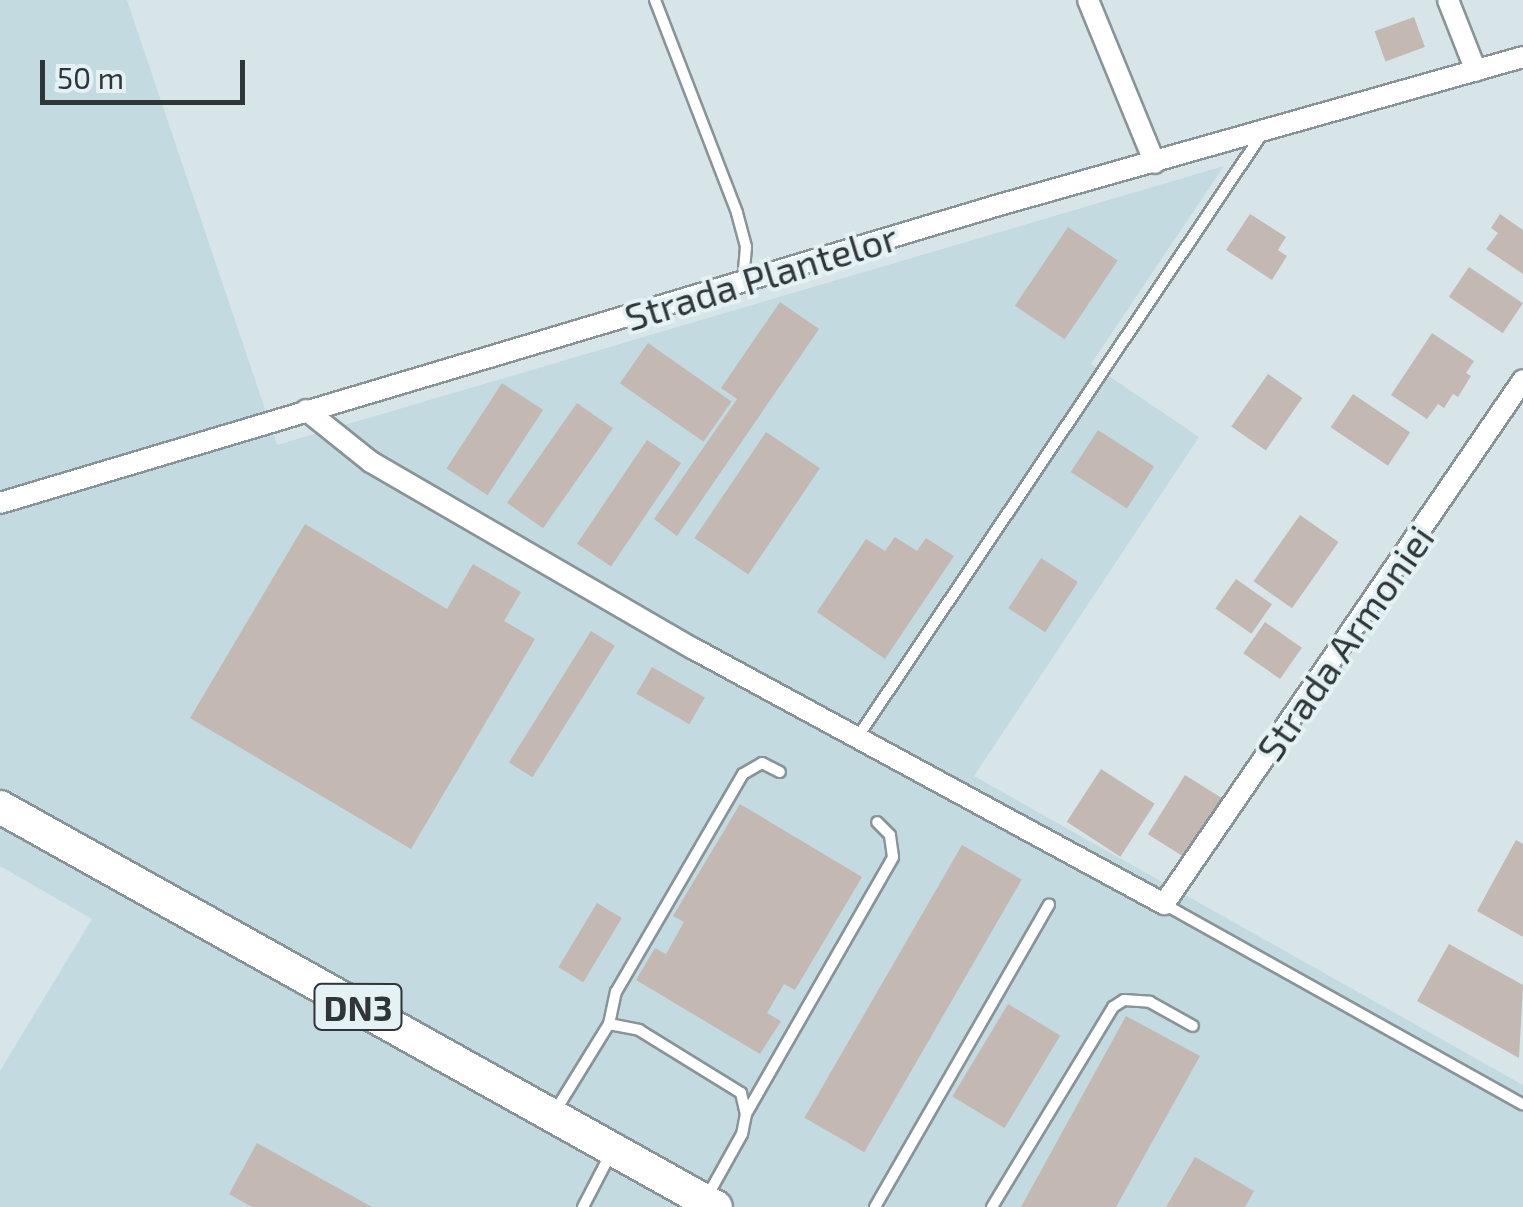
<!DOCTYPE html>
<html>
<head>
<meta charset="utf-8">
<style>
  body { margin:0 }
  #map { position:relative; width:1523px; height:1207px; overflow:hidden; background:#d7e5e9; font-family:"Exo 2",sans-serif }
  div>[style] { position:absolute }
  [style*='--x'] { left:calc(var(--x)*1px); top:calc(var(--y)*1px); width:calc(var(--w)*1px); rotate:calc(var(--a)*1deg) }
  .built>* { inset:0; background:#c3dae0 }
  .building>* { inset:0; background:#c3b9b2; transform-origin:0 0 }
  .roads { filter:drop-shadow(2px 0 #889498) drop-shadow(-2px 0 #889498) drop-shadow(0 2px #889498) drop-shadow(0 -2px #889498) }
  .service>* { height:10px; margin:-5px; padding:0 5px; transform-origin:5px; border-radius:5px; background:#fff }
  .minor>* { height:20px; margin:-10px; padding:0 10px; transform-origin:10px; border-radius:10px; background:#fff }
  .primary>* { height:32px; margin:-16px; padding:0 16px; transform-origin:16px; border-radius:16px; background:#fff }
  span { translate:-50% -50%; white-space:nowrap; text-align:center; line-height:1.15; -webkit-text-stroke:8px #e4f2f6; paint-order:stroke }
  .shield-label span { padding:2px 8px; background:#e4f2f6; border:2px solid; border-radius:8px; -webkit-text-stroke-width:0 }
  .shield-label { font-size:35px; color:#303537; font-weight:700 }
  .street-label { font-size:38px; color:#303537 }
  .scale { position:absolute; left:40px; top:60px; width:205px; height:45px; box-sizing:border-box; border:5px solid #303537; border-top:0; padding-left:12px; font-size:30px; line-height:35px; white-space:nowrap; color:#303537; -webkit-text-stroke:8px #e4f2f6; paint-order:stroke }
</style>
</head>
<body>
<div id="map">
  <div class="built">
    <i style="clip-path:polygon(0 0,127px 0,277px 445px,1224px 166px,1091px 364px,1199px 437px,974px 776px,1523px 1085px,1523px 1207px,0 1207px,0 1071px,92px 919px,0 866px)"></i>
  </div>
  <div class="building">
    <i style="left:1414px;top:17px;width:32px;height:42px;rotate:70deg"></i>
    <i style="clip-path:polygon(1250px 214px,1286px 237px,1278px 250px,1287px 256px,1272px 280px,1226px 250px)"></i>
    <i style="clip-path:polygon(1500px 214px,1523px 230px,1523px 274px,1486px 249px,1498px 233px,1491px 228px)"></i>
    <i style="left:1068px;top:227px;width:60px;height:95px;rotate:34deg"></i>
    <i style="left:1469px;top:267px;width:65px;height:36px;rotate:34deg"></i>
    <i style="clip-path:polygon(780px 302px,819px 329px,677px 536px,654px 519px,737px 399px,721px 388px)"></i>
    <i style="clip-path:polygon(1432px 333px,1474px 361px,1466px 373px,1471px 376px,1458px 397px,1453px 394px,1444px 408px,1438px 404px,1427px 419px,1391px 395px)"></i>
    <i style="left:648px;top:343px;width:102px;height:49px;rotate:35deg"></i>
    <i style="left:1268px;top:374px;width:42px;height:64px;rotate:35deg"></i>
    <i style="left:502px;top:383px;width:49px;height:102px;rotate:33deg"></i>
    <i style="left:1353px;top:394px;width:69px;height:40px;rotate:34deg"></i>
    <i style="left:577px;top:403px;width:44px;height:122px;rotate:35deg"></i>
    <i style="left:1098px;top:430px;width:67px;height:50px;rotate:33deg"></i>
    <i style="left:766px;top:432px;width:65px;height:128px;rotate:34deg"></i>
    <i style="left:647px;top:440px;width:41px;height:125px;rotate:34deg"></i>
    <i style="left:1300px;top:515px;width:47px;height:81px;rotate:35deg"></i>
    <i style="clip-path:polygon(305px 524px,447px 609px,473px 564px,521px 592px,504px 621px,535px 639px,411px 849px,190px 718px)"></i>
    <i style="clip-path:polygon(895px 537px,917px 551px,926px 538px,954px 556px,885px 659px,817px 612px,866px 539px,885px 551px)"></i>
    <i style="left:1041px;top:558px;width:44px;height:60px;rotate:33deg"></i>
    <i style="left:1236px;top:579px;width:44px;height:36px;rotate:35deg"></i>
    <i style="left:1265px;top:622px;width:45px;height:38px;rotate:35deg"></i>
    <i style="left:591px;top:631px;width:28px;height:155px;rotate:32deg"></i>
    <i style="left:652px;top:667px;width:61px;height:31px;rotate:30deg"></i>
    <i style="left:1101px;top:769px;width:64px;height:63px;rotate:33deg"></i>
    <i style="left:1185px;top:775px;width:46px;height:70px;rotate:32deg"></i>
    <i style="clip-path:polygon(740px 804px,862px 877px,795px 990px,784px 984px,767px 1013px,781px 1021px,760px 1054px,636px 980px,655px 948px,666px 954px,684px 922px,673px 916px)"></i>
    <i style="clip-path:polygon(1516px 840px,1523px 844px,1523px 937px,1477px 911px)"></i>
    <i style="left:962px;top:845px;width:69px;height:315px;rotate:30deg"></i>
    <i style="left:597px;top:903px;width:29px;height:75px;rotate:31deg"></i>
    <i style="clip-path:polygon(1449px 944px,1523px 985px,1519px 1058px,1417px 1001px)"></i>
    <i style="left:1008px;top:1004px;width:61px;height:108px;rotate:31deg"></i>
    <i style="clip-path:polygon(1126px 1016px,1200px 1056px,1116px 1207px,1021px 1207px)"></i>
    <i style="clip-path:polygon(257px 1143px,372px 1207px,252px 1207px,229px 1194px)"></i>
    <i style="clip-path:polygon(1195px 1157px,1254px 1191px,1245px 1207px,1166px 1207px)"></i>
  </div>
  <div class="roads">
    <div class="service">
      <i style="--x:655;--y:0;--w:228;--a:68.9"></i>
      <i style="--x:737;--y:213;--w:35;--a:75"></i>
      <i style="--x:746;--y:247;--w:37;--a:95"></i>
      <i style="--x:857;--y:738;--w:727;--a:-56.16"></i>
      <i style="--x:1164;--y:904;--w:411;--a:29.2"></i>
      <i style="--x:609;--y:1024;--w:33;--a:-78"></i>
      <i style="--x:616;--y:992;--w:252;--a:-59.8"></i>
      <i style="--x:743;--y:774;--w:22;--a:-30"></i>
      <i style="--x:762;--y:763;--w:20;--a:27"></i>
      <i style="--x:554;--y:1113;--w:105;--a:-58.3"></i>
      <i style="--x:609;--y:1024;--w:31;--a:11"></i>
      <i style="--x:639;--y:1030;--w:120;--a:31.7"></i>
      <i style="--x:741;--y:1093;--w:22;--a:77"></i>
      <i style="--x:746;--y:1114;--w:20;--a:101"></i>
      <i style="--x:742;--y:1134;--w:70;--a:119.1"></i>
      <i style="--x:746;--y:1114;--w:296;--a:-60.2"></i>
      <i style="--x:893;--y:857;--w:22;--a:-98"></i>
      <i style="--x:890;--y:835;--w:18;--a:-135"></i>
      <i style="--x:583;--y:1207;--w:59;--a:-62.6"></i>
      <i style="--x:875;--y:1207;--w:349;--a:-60.1"></i>
      <i style="--x:992;--y:1207;--w:234;--a:-58.8"></i>
      <i style="--x:1113;--y:1007;--w:13;--a:-32"></i>
      <i style="--x:1124;--y:1000;--w:26;--a:4"></i>
      <i style="--x:1150;--y:1002;--w:49;--a:29.2"></i>
    </div>
    <div class="minor">
      <i style="--x:1088;--y:0;--w:176;--a:67.7"></i>
      <i style="--x:1448;--y:0;--w:76;--a:68.5"></i>
      <i style="--x:306;--y:410;--w:83;--a:38.7"></i>
      <i style="--x:371;--y:462;--w:373;--a:30.1"></i>
      <i style="--x:694;--y:649;--w:535;--a:28.48"></i>
      <i style="--x:1164;--y:904;--w:635;--a:-55.58"></i>
      <i style="--x:0;--y:503;--w:1042;--a:-16.61"></i>
      <i style="--x:999;--y:205;--w:544;--a:-15.77"></i>
    </div>
    <div class="primary">
      <i style="--x:0;--y:807;--w:820;--a:29.19"></i>
    </div>
  </div>
  <div class="shield-label">
    <span style="left:358px;top:1007px">DN3</span>
  </div>
  <div class="street-label">
    <span style="left:761px;top:277px;rotate:-17deg">Strada Plantelor</span>
    <span style="left:1345px;top:643px;rotate:-55deg">Strada Armoniei</span>
  </div>
  <div class="scale">50 m</div>
</div>
</body>
</html>
